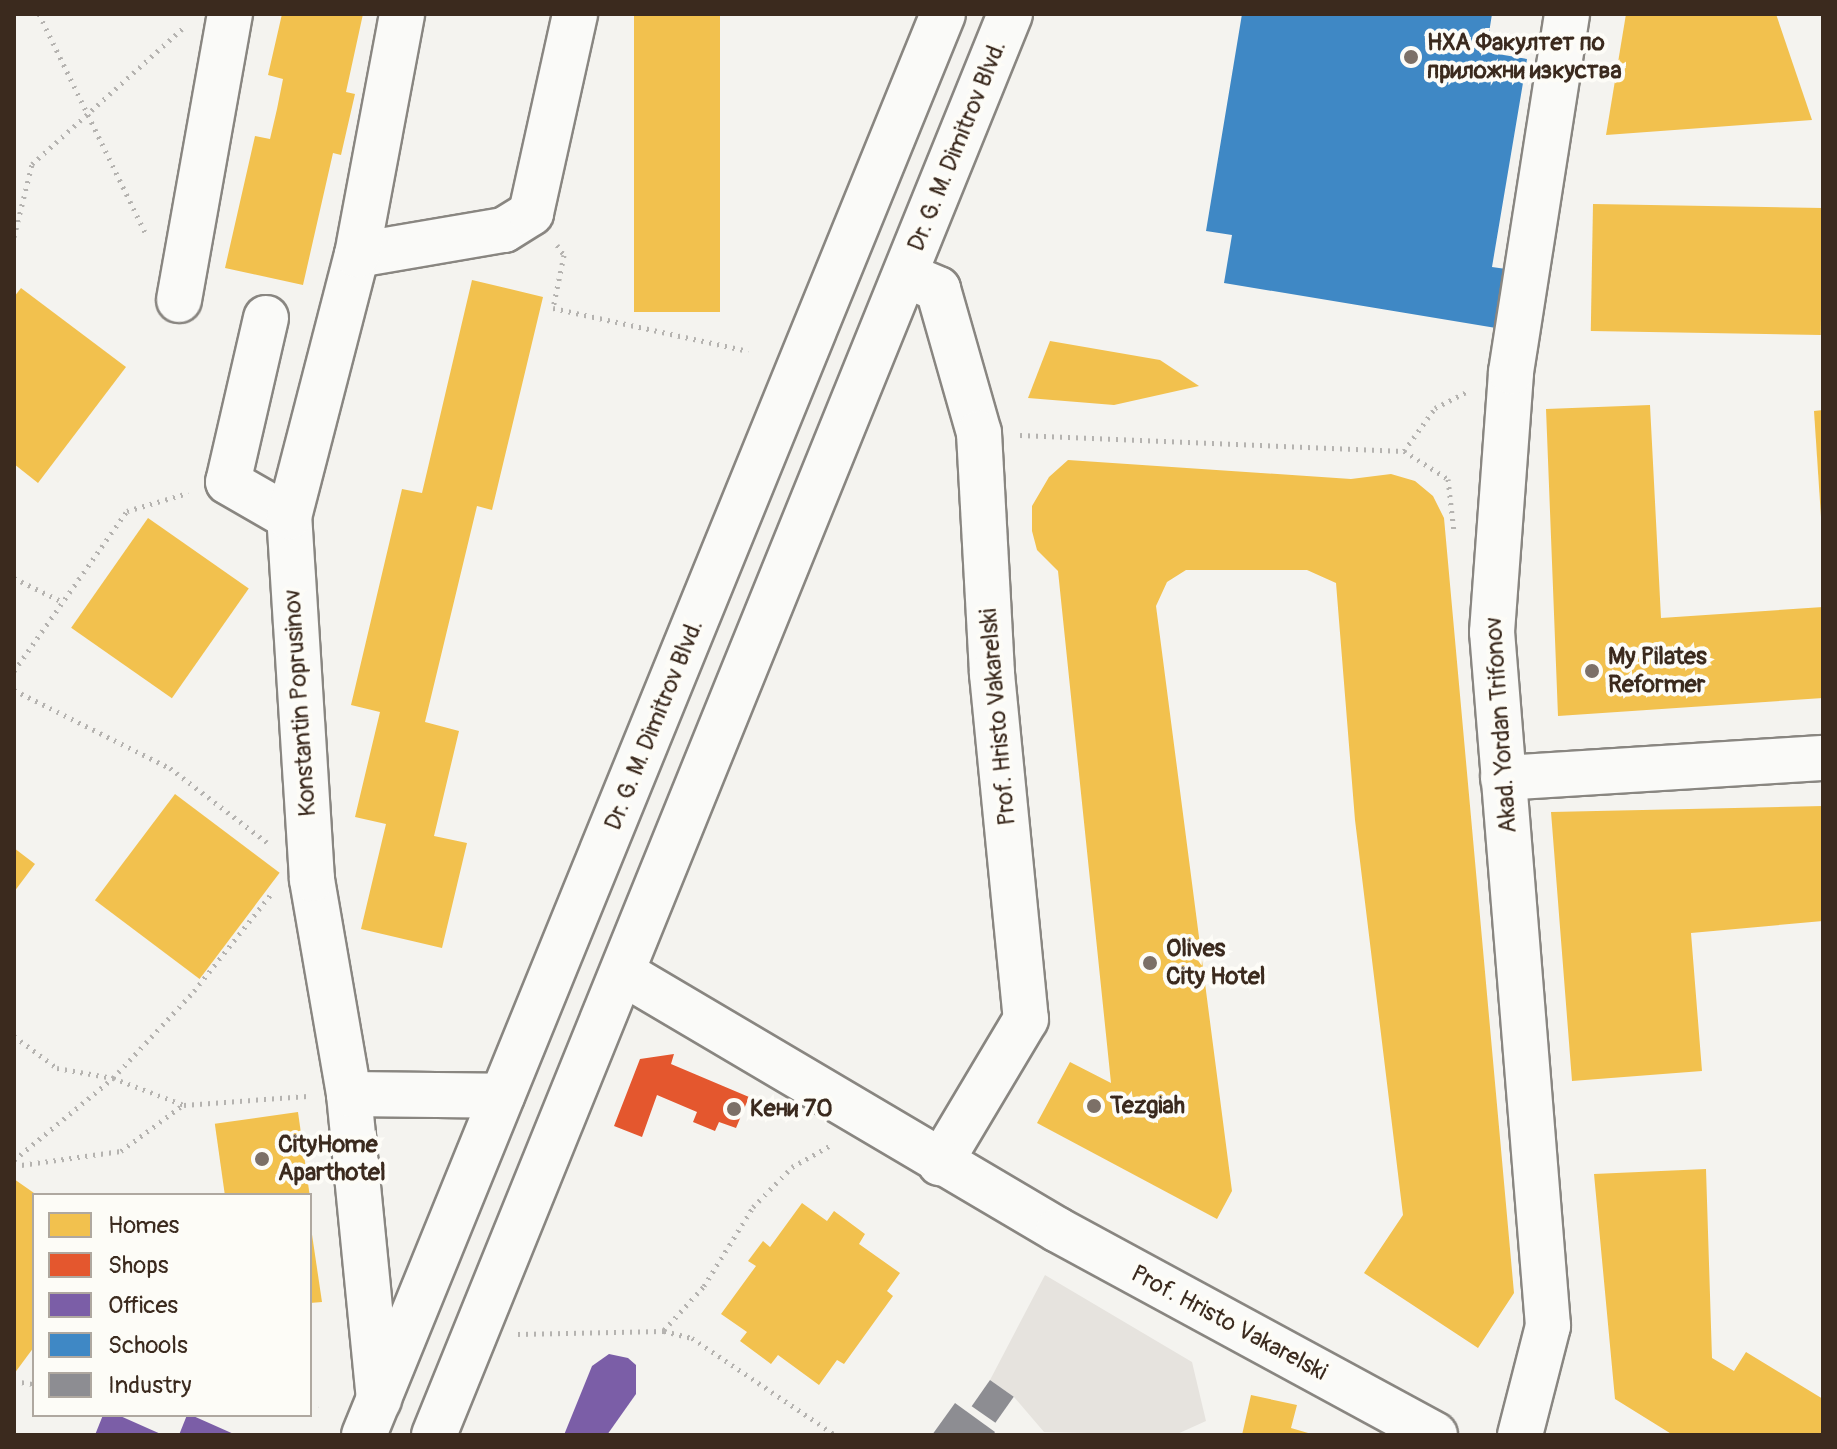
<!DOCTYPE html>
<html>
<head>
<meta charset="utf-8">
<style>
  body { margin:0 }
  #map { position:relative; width:1837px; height:1449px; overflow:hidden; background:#f4f3ef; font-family:Pangolin,sans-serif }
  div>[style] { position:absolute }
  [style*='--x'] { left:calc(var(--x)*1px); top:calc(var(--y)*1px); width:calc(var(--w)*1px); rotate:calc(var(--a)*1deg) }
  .green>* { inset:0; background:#e6e3de }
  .homes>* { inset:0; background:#f2c14e; transform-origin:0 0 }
  .shops>* { inset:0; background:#e4572e }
  .offices>* { inset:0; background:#7b5ea7 }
  .schools>* { inset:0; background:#3f88c5 }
  .industry>* { inset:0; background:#8d8d92; transform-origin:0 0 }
  .path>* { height:5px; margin-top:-2.5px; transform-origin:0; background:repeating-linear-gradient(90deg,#b5b3b0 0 2px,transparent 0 8px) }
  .roads { filter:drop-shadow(2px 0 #898681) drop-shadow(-2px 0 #898681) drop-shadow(0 2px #898681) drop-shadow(0 -2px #898681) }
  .minor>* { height:44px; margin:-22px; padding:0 22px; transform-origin:22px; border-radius:22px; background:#fafaf8 }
  .major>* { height:44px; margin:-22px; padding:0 22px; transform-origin:22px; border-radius:22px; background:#fafaf8 }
  .dots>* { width:22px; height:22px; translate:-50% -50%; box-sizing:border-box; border:4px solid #fdfcf7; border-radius:50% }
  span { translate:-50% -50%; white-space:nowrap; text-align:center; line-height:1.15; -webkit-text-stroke:8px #fdfcf7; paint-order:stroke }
  .poi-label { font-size:24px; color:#3b2a1e; font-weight:700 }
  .left { translate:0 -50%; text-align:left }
  .street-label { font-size:24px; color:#3b2a1e }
  .frame { position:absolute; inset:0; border:16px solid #3b2a1e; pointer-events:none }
  .legend { position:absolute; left:32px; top:1193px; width:280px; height:224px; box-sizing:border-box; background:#fdfcf7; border:2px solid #afa8a0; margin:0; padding:10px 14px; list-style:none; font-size:24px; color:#3b2a1e }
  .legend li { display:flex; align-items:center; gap:16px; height:40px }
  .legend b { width:40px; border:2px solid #afa8a0 }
</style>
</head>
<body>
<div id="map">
  <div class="green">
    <i style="clip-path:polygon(1045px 1275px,1192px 1362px,1206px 1421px,1175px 1435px,1044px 1432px,1014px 1397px,990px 1380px)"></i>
  </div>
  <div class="homes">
    <i style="clip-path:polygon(282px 14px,363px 14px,346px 92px,355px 94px,341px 155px,333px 153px,303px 285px,225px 268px,255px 136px,270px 139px,277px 109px,283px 79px,268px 75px)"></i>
    <i style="left:634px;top:14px;width:86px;height:298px"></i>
    <i style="clip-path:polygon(1626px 14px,1776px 14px,1812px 120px,1606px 135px)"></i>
    <i style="left:1593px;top:204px;width:230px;height:127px;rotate:1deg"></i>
    <i style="clip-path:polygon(472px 280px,543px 297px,492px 510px,477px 506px,425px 722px,459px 731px,434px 836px,467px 843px,442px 948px,361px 929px,386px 824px,355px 817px,380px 712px,351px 705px,402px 489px,422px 493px)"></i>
    <i style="clip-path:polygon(21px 288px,126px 367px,38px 483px,14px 464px,14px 297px)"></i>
    <i style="clip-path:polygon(1050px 341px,1160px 360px,1199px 386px,1114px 405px,1028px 398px)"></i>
    <i style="clip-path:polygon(1650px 405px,1661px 618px,1823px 607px,1823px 698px,1558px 716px,1546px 409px)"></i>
    <i style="clip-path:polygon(1823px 410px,1823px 517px,1821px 517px,1814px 411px)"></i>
    <i style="clip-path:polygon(1068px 460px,1351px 479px,1391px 474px,1415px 481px,1433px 496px,1444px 518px,1514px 1293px,1478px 1348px,1364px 1273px,1403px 1215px,1355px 820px,1336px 583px,1307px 570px,1186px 570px,1167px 582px,1156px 606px,1232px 1191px,1217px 1219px,1037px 1123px,1070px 1062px,1111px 1083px,1058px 571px,1037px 550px,1032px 531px,1032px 506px,1049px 477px)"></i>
    <i style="left:148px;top:518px;width:123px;height:134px;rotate:35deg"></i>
    <i style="left:175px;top:794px;width:131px;height:133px;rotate:37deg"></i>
    <i style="clip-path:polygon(1823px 806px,1823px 921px,1691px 933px,1702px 1071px,1572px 1081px,1551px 812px)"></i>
    <i style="clip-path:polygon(14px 848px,35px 864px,14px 892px)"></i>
    <i style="left:298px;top:1112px;width:84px;height:84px;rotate:82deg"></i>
    <i style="clip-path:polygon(1706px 1169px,1712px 1358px,1734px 1371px,1746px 1352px,1823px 1399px,1823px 1435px,1673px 1435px,1615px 1399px,1594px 1174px)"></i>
    <i style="clip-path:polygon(14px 1179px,34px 1193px,34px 1347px,14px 1374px)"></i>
    <i style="clip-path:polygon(802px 1203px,827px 1221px,834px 1211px,865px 1234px,859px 1244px,900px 1273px,887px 1291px,893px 1296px,844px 1364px,837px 1360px,819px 1385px,778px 1355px,771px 1364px,740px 1341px,747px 1332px,721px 1314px,756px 1266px,748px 1261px,763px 1241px,770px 1247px)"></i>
    <i style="clip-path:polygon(310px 1221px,322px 1302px,310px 1303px)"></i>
    <i style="clip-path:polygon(1251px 1395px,1297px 1405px,1291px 1428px,1315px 1435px,1242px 1435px)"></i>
  </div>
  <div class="shops">
    <i style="clip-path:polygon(674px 1054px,671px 1064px,749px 1097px,736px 1128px,719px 1122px,715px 1131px,693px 1122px,697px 1112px,657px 1095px,642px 1137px,614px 1126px,640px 1059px)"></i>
  </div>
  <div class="offices">
    <i style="clip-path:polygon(609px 1354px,628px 1358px,636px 1365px,636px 1394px,607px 1435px,564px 1435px,592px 1366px)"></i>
    <i style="clip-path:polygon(103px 1415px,118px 1415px,163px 1435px,95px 1435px)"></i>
    <i style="clip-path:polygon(187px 1415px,191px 1415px,236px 1435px,179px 1435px)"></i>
  </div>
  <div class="schools">
    <i style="clip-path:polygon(1242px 14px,1492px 14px,1486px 52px,1527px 59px,1492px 267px,1506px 269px,1496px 328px,1224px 283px,1232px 235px,1206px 231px)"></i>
  </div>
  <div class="industry">
    <i style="left:990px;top:1380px;width:29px;height:32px;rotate:35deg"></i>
    <i style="clip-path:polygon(955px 1403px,995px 1432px,993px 1435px,932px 1435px)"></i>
  </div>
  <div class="path">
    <i style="--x:39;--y:14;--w:247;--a:64.1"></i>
    <i style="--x:14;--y:237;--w:75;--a:-76.1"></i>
    <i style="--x:32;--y:164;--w:203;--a:-42"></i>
    <i style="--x:557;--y:245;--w:12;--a:55"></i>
    <i style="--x:564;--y:255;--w:54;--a:101.7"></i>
    <i style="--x:553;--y:308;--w:200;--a:12.4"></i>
    <i style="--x:1020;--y:435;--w:384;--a:2.4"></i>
    <i style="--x:1404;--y:451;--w:52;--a:32.5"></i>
    <i style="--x:1448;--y:479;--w:53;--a:83.5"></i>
    <i style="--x:1404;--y:451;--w:53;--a:-54.2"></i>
    <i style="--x:1435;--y:408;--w:35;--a:-27"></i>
    <i style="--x:14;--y:578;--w:55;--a:26.1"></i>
    <i style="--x:14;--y:671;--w:196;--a:-54.8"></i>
    <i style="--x:127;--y:511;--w:64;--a:-16.4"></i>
    <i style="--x:14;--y:690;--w:174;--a:26.6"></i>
    <i style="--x:170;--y:768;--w:125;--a:37.5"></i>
    <i style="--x:14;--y:1036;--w:54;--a:36.7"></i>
    <i style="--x:57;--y:1068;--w:57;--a:10.1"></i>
    <i style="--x:113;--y:1078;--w:76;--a:20.8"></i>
    <i style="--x:184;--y:1105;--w:124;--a:-4.2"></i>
    <i style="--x:14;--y:1160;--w:129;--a:-39.6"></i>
    <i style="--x:113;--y:1078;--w:119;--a:-47"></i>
    <i style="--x:194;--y:991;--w:125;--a:-51.5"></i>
    <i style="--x:14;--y:1166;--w:108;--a:-8"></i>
    <i style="--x:121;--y:1151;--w:77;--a:-36.6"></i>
    <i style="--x:664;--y:1330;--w:59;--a:-47.7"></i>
    <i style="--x:704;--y:1286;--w:93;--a:-58.2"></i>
    <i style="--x:753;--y:1207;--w:56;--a:-45.7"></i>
    <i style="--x:792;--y:1167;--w:45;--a:-29.4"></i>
    <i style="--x:518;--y:1334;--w:146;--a:-1.2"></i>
    <i style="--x:664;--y:1331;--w:29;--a:14"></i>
    <i style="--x:692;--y:1338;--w:173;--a:34.1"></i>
    <i style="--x:14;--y:1381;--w:20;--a:9"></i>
    <i style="--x:310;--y:1406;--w:8;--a:-7"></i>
  </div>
  <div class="roads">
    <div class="minor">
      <i style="--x:357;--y:255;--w:149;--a:-9.7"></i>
      <i style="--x:504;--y:230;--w:32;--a:-32"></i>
      <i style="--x:531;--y:213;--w:204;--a:-77.5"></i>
      <i style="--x:905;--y:275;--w:36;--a:23"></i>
      <i style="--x:938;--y:289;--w:150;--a:74.1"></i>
      <i style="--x:979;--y:433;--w:241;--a:86.9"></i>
      <i style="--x:992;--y:674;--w:347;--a:84.4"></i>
      <i style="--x:1026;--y:1019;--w:168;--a:120.8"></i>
      <i style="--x:179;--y:300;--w:291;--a:-79.9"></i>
      <i style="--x:266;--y:318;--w:168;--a:103"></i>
      <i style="--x:228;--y:482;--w:70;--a:29.8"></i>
      <i style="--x:1503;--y:778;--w:321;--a:-3.6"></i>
      <i style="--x:623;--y:973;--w:505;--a:30.57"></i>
      <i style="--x:1058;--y:1230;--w:429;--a:28.5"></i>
      <i style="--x:379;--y:1400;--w:307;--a:-95.6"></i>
      <i style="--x:349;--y:1094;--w:218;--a:-99.8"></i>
      <i style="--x:312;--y:879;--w:363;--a:-93.6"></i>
      <i style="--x:289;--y:517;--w:271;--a:-75.5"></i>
      <i style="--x:357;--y:255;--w:245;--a:-79.4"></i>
      <i style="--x:1520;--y:1435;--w:113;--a:-75.6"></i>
      <i style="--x:1548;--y:1326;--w:696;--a:-94.61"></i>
      <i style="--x:1492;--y:632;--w:261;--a:-85.8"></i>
      <i style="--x:1511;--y:372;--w:362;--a:-81.1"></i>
    </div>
    <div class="major">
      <i style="--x:349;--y:1094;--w:153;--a:0.7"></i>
      <i style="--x:364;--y:1435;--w:1534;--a:-67.83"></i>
      <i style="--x:434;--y:1435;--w:1533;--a:-67.93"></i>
    </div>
  </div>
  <div class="dots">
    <i style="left:1411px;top:57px;background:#7c7067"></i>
    <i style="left:1592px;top:671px;background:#7c7067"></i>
    <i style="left:1150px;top:963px;background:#7c7067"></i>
    <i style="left:1094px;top:1106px;background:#7c7067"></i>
    <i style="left:734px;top:1109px;background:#7c7067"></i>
    <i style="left:262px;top:1159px;background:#7c7067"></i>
  </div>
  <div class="poi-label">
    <span class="left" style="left:1427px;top:57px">НХА Факултет по<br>приложни изкуства</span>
    <span class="left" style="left:1608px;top:671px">My Pilates<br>Reformer</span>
    <span class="left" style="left:1166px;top:963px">Olives<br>City Hotel</span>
    <span class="left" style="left:1110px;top:1106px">Tezgiah</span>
    <span class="left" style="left:750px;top:1109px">Кени 70</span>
    <span class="left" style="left:278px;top:1159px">CityHome<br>Aparthotel</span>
  </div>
  <div class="street-label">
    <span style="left:957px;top:146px;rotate:-68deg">Dr. G. M. Dimitrov Blvd.</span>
    <span style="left:300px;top:703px;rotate:-94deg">Konstantin Poprusinov</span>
    <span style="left:998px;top:717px;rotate:-95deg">Prof. Hristo Vakarelski</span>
    <span style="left:654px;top:725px;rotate:-68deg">Dr. G. M. Dimitrov Blvd.</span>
    <span style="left:1501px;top:725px;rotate:-94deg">Akad. Yordan Trifonov</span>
    <span style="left:1229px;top:1323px;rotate:28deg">Prof. Hristo Vakarelski</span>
  </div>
  <div class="frame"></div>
  <ul class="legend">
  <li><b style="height:22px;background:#f2c14e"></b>Homes</li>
  <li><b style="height:22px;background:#e4572e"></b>Shops</li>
  <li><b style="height:22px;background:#7b5ea7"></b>Offices</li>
  <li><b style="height:22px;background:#3f88c5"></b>Schools</li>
  <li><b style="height:22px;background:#8d8d92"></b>Industry</li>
  </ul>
</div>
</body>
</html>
